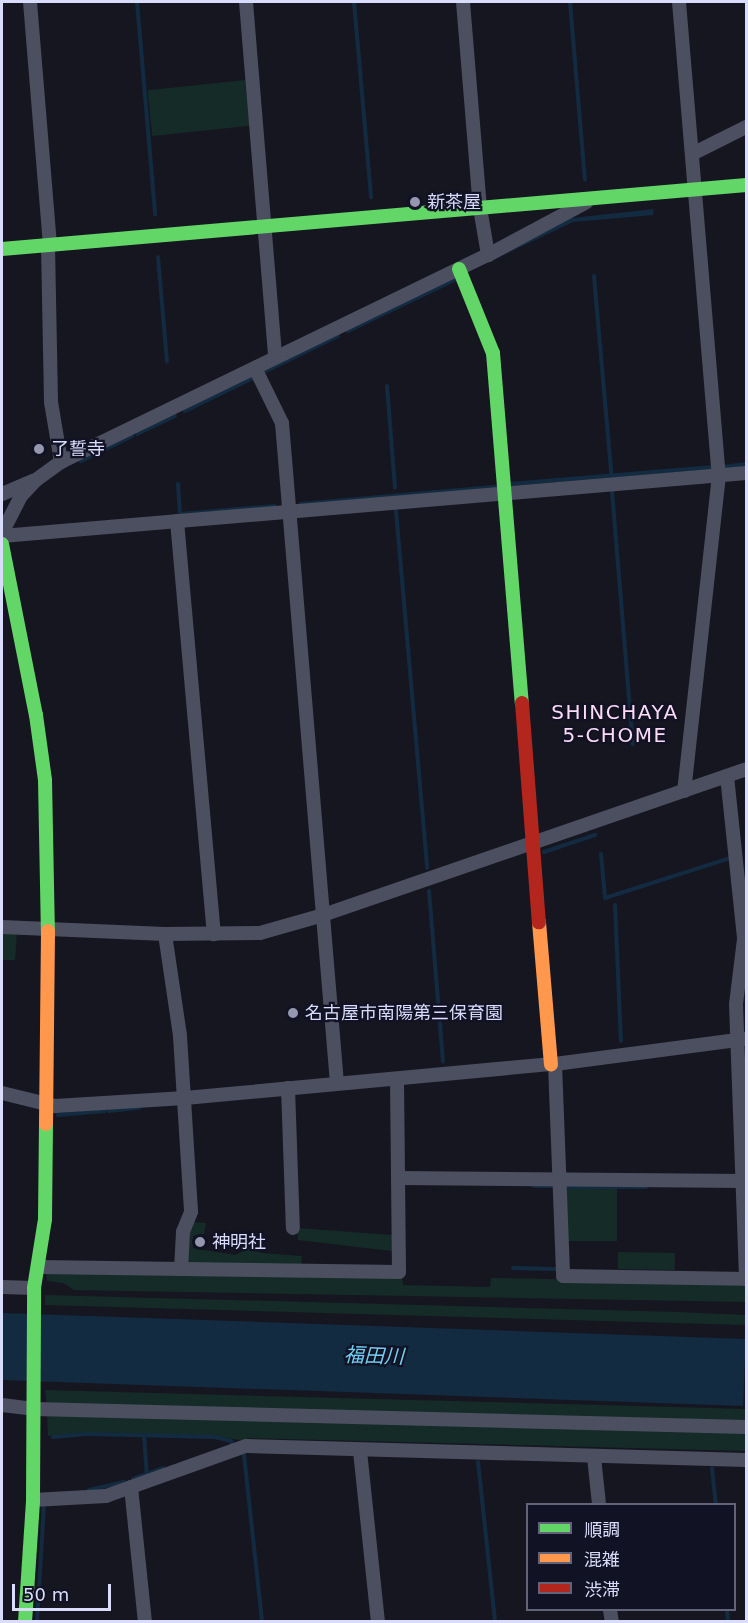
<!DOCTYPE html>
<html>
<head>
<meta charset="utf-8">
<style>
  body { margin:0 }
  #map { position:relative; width:748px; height:1623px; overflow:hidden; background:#161621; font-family:"DejaVu Sans","Noto Sans JP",sans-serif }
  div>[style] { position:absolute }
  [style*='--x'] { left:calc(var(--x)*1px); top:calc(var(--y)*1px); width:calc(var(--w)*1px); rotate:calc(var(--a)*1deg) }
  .green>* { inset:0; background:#152b28; transform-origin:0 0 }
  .water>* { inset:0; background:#122b41; transform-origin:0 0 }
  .stream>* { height:4px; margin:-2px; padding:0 2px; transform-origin:2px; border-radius:2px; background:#122b41 }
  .street>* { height:14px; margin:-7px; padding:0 7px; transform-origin:7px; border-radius:7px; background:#4c4f60 }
  .fast>* { height:14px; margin:-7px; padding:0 7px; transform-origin:7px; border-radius:7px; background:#63d668 }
  .slow>* { height:14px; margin:-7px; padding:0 7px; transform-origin:7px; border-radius:7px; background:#ff974d }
  .jam>* { height:14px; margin:-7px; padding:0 7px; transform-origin:7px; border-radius:7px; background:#b3261e }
  .dots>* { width:16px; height:16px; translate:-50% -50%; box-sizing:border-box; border:3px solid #121225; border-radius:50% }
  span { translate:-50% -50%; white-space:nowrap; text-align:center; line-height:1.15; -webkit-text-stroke:4.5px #121225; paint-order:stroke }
  .poi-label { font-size:18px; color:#d9dcfb }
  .left { translate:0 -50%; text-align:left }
  .neighbourhood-label { font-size:20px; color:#fbdbf6; letter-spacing:1.5px }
  .water-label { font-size:20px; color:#72cef1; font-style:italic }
  .frame { position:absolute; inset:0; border:3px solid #d9dcfb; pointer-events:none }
  .legend { position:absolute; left:526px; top:1503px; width:210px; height:108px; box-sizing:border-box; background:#121225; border:2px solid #62637b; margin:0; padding:8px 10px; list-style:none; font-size:18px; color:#d9dcfb }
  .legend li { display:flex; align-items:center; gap:12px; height:30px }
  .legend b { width:30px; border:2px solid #62637b }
  .scale { position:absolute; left:12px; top:1584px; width:99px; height:27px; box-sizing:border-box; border:3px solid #d9dcfb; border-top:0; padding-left:8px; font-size:18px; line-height:21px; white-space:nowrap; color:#d9dcfb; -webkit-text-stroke:4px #121225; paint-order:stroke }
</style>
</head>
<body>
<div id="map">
  <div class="green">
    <i style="left:245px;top:80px;width:46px;height:98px;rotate:84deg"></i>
    <i style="clip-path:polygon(2px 930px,17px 931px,15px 960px,2px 960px)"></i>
    <i style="left:565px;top:1189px;width:52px;height:52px"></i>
    <i style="clip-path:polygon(192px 1222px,206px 1223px,204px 1234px,193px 1236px,193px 1248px,235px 1255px,248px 1249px,262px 1253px,302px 1256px,301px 1266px,184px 1264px)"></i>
    <i style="clip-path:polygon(297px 1228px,392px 1235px,392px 1251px,298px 1240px)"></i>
    <i style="left:618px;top:1252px;width:57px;height:17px;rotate:1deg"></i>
    <i style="clip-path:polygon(46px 1272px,402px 1275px,403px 1285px,490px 1287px,491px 1278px,746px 1283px,746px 1302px,74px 1290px,63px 1283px,47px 1281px)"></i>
    <i style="clip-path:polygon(45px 1295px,677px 1312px,746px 1315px,746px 1325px,45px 1305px)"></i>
    <i style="clip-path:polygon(45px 1390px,746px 1409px,746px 1421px,47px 1404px)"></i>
    <i style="clip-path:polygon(47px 1414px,746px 1432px,746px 1451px,249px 1438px,240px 1440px,215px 1436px,89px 1432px,48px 1436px)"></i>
  </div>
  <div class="water">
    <i style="clip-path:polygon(654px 209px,653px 215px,573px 222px,466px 273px,572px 218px)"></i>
    <i style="left:2px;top:1313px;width:744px;height:67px;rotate:2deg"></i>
  </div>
  <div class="stream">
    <i style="--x:137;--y:2;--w:213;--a:85.1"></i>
    <i style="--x:354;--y:2;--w:196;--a:85"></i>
    <i style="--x:570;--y:2;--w:178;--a:85.2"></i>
    <i style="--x:158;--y:257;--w:105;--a:85.1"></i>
    <i style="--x:594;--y:276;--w:197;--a:85"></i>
    <i style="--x:348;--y:331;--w:118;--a:-25.7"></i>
    <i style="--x:266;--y:371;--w:80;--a:-25.9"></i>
    <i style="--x:387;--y:386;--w:102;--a:85.5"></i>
    <i style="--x:185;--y:411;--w:76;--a:-25.9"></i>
    <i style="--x:137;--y:434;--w:42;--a:-25.3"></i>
    <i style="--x:81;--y:461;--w:57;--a:-26.1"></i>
    <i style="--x:724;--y:467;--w:22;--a:-8"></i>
    <i style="--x:178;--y:484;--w:30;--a:86"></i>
    <i style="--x:180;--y:514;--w:95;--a:-4.8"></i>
    <i style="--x:510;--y:484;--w:204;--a:-4.8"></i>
    <i style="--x:612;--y:491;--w:254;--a:85.3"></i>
    <i style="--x:300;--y:504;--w:197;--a:-5"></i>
    <i style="--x:396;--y:511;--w:358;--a:85"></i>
    <i style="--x:544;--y:852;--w:54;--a:-18.4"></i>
    <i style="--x:601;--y:854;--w:44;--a:84.8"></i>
    <i style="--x:605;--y:898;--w:131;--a:-17.7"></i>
    <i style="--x:429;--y:891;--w:171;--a:85.3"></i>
    <i style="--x:615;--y:905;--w:136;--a:87.5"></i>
    <i style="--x:109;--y:1111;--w:30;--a:-6"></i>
    <i style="--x:58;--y:1115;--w:47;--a:-4.9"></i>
    <i style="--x:534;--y:1186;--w:19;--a:0"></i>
    <i style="--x:566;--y:1187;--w:80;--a:0"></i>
    <i style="--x:513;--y:1268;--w:42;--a:1.4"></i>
    <i style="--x:144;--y:1435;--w:39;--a:86"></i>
    <i style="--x:53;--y:1437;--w:37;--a:-5"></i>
    <i style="--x:90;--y:1434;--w:125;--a:1.4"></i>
    <i style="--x:215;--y:1437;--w:16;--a:14"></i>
    <i style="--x:231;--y:1441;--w:4;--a:63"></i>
    <i style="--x:244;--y:1455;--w:168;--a:83.8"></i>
    <i style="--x:478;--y:1462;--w:161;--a:83.9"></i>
    <i style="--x:712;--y:1468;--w:36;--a:84"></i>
    <i style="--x:133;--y:1479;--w:32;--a:-20"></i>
    <i style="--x:89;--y:1490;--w:36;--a:-13"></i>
    <i style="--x:727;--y:1610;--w:12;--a:85"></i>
    <i style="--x:37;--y:1622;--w:117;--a:-86.6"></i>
  </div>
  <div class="street">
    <i style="--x:30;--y:2;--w:244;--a:85.3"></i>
    <i style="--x:246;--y:2;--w:357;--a:85.3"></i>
    <i style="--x:463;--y:2;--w:207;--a:85.3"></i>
    <i style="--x:480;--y:208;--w:48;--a:80.3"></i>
    <i style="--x:679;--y:2;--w:475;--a:85.2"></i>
    <i style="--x:719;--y:475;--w:318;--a:96.3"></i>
    <i style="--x:692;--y:154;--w:60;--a:-26.6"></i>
    <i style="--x:48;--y:245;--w:157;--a:88.9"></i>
    <i style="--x:51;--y:402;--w:61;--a:80.5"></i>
    <i style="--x:255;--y:368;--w:61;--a:63.9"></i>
    <i style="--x:282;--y:423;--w:662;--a:85.24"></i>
    <i style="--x:2;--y:494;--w:34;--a:-23"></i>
    <i style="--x:177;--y:521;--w:415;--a:84.9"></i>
    <i style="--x:2;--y:533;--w:42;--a:-62.8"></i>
    <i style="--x:21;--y:496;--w:22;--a:-47"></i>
    <i style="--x:36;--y:480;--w:31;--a:-36"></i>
    <i style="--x:61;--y:462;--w:475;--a:-25.9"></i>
    <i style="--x:488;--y:255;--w:112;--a:-28.2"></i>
    <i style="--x:2;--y:536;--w:747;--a:-4.84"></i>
    <i style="--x:727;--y:776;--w:164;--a:84"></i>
    <i style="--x:744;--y:939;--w:65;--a:97"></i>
    <i style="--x:736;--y:1004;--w:275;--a:87.9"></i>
    <i style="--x:2;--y:927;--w:163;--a:2.5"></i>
    <i style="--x:165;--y:934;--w:95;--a:-0.6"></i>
    <i style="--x:260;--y:933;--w:66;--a:-15.9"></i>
    <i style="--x:323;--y:915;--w:447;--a:-19"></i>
    <i style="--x:165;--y:934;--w:103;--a:81.6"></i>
    <i style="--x:180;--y:1036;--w:176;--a:86.4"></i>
    <i style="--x:191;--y:1212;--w:22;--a:112"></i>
    <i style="--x:183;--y:1232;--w:37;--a:93"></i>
    <i style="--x:555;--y:1064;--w:212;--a:87.8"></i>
    <i style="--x:563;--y:1276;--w:183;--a:0.9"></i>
    <i style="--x:397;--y:1079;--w:99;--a:89.4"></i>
    <i style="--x:398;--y:1178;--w:348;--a:0.5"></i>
    <i style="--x:288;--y:1088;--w:140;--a:88"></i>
    <i style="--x:2;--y:1093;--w:55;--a:13.8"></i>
    <i style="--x:55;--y:1106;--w:130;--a:-3.5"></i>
    <i style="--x:185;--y:1098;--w:372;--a:-5.3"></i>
    <i style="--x:555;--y:1064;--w:193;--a:-7.5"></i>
    <i style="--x:38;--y:1267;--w:361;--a:0.8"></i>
    <i style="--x:399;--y:1272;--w:94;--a:-90.6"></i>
    <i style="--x:2;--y:1287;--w:32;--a:2"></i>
    <i style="--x:2;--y:1405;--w:32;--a:7"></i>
    <i style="--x:34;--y:1409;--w:712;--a:1.45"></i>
    <i style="--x:360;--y:1451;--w:172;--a:84"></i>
    <i style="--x:594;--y:1457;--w:47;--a:83.9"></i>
    <i style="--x:131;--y:1487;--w:136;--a:84.1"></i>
    <i style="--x:33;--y:1500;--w:73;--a:-3.1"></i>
    <i style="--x:106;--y:1496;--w:149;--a:-19.7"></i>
    <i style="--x:246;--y:1446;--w:500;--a:1.6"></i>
    <i style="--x:610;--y:1610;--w:12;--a:81"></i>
  </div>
  <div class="fast">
    <i style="--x:2;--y:249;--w:747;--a:-4.92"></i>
    <i style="--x:459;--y:269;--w:91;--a:68"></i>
    <i style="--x:493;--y:353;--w:351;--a:85.3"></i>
    <i style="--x:2;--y:544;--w:174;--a:78.8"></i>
    <i style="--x:36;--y:715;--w:66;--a:82.1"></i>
    <i style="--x:45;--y:780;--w:151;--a:88.9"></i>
    <i style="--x:25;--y:1622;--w:122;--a:-86.2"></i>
    <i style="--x:33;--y:1500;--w:212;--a:-89.7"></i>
    <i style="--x:34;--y:1288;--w:70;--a:-80.9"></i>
    <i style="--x:45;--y:1219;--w:95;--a:-89.4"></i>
  </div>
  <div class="slow">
    <i style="--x:539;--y:922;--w:143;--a:85.2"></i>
    <i style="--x:46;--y:1124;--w:193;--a:-89.4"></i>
  </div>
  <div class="jam">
    <i style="--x:522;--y:703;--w:220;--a:85.6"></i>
  </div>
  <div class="dots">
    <i style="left:415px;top:202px;background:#9597af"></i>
    <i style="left:39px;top:449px;background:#9597af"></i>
    <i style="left:293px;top:1013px;background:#9597af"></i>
    <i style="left:200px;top:1242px;background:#9597af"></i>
  </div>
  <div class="poi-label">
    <span class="left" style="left:427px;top:202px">新茶屋</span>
    <span class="left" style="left:51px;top:449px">了誓寺</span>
    <span class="left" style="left:305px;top:1013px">名古屋市南陽第三保育園</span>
    <span class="left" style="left:212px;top:1242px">神明社</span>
  </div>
  <div class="neighbourhood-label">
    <span style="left:615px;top:724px">SHINCHAYA<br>5-CHOME</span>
  </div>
  <div class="water-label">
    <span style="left:374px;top:1356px;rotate:2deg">福田川</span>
  </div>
  <div class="frame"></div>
  <ul class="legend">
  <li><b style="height:8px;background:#63d668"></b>順調</li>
  <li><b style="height:8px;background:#ff974d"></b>混雑</li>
  <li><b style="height:8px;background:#b3261e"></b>渋滞</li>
  </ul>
  <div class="scale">50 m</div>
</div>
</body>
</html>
